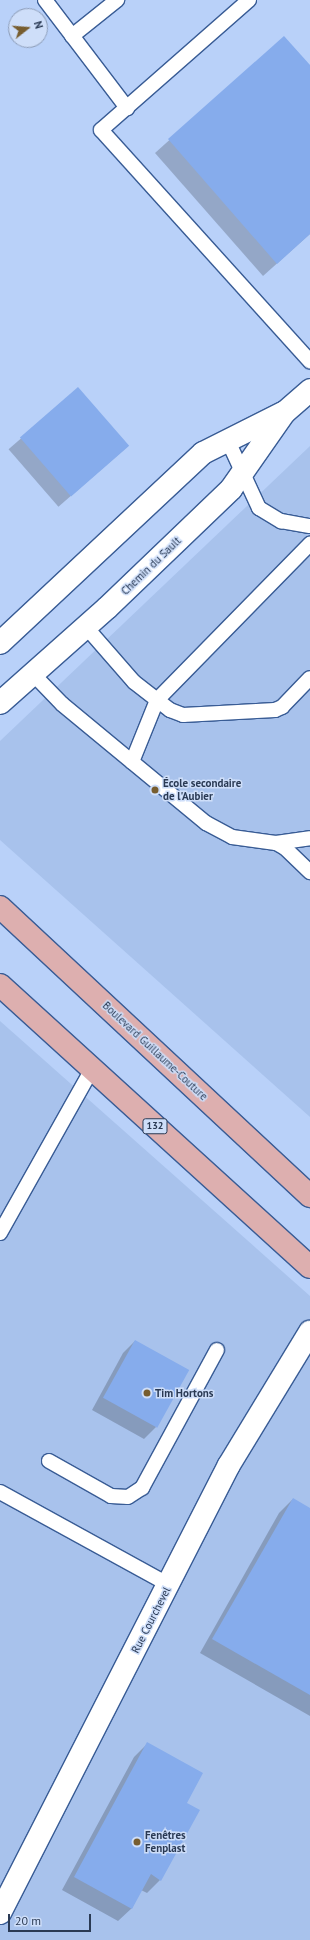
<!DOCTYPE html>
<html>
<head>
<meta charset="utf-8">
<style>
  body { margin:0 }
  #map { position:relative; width:310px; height:1940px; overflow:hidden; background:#b9d1f9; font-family:"PT Sans",sans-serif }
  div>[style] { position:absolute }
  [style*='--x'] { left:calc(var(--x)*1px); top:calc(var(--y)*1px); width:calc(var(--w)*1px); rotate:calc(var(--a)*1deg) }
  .built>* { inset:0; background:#a8c2ec }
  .shadow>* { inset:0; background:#0003; transform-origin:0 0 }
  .building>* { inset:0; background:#86acec; transform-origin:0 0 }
  .roads { filter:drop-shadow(1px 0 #395c95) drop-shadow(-1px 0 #395c95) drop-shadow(0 1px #395c95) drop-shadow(0 -1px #395c95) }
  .service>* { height:14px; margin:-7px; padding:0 7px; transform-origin:7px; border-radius:7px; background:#fff }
  .minor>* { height:22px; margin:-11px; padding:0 11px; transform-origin:11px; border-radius:11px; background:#fff }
  .tertiary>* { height:22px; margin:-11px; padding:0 11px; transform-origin:11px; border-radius:11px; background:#fff }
  .primary>* { height:22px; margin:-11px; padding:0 11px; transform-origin:11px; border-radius:11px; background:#ddafaf }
  .dots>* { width:11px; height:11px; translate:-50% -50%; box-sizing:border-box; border:2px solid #cedef9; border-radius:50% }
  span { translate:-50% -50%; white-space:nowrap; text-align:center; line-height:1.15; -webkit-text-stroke:3px #cedef9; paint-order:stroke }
  .shield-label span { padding:1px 3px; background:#cedef9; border:1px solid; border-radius:3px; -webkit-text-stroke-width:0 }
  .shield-label { font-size:10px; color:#2a3a54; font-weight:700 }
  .street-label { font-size:11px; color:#2a3a54 }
  .poi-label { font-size:11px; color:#2a3a54; font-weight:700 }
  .left { translate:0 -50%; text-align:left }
  .north { position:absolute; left:8px; top:8px; width:40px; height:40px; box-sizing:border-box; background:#cedef9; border:1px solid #8c9cb7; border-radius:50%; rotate:73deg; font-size:11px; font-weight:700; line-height:16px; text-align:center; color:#2a3a54 }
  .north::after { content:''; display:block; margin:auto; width:14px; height:18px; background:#775d2f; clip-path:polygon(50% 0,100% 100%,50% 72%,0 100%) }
  .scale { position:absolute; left:8px; top:1914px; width:83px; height:18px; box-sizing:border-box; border:2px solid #2a3a54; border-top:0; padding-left:5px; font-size:12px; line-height:14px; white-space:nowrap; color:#2a3a54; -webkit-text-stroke:3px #cedef9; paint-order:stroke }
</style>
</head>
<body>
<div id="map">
  <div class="built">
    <i style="clip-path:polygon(310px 446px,310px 1117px,0 840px,0 741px)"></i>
    <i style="clip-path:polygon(0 1021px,310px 1296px,310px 1940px,0 1940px)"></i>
  </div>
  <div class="shadow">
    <i style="clip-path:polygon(284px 37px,310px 66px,310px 234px,263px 276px,155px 153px)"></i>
    <i style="left:78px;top:389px;width:76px;height:92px;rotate:49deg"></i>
    <i style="clip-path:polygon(135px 1341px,156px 1427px,144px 1439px,92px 1410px,123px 1353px)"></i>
    <i style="clip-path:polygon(293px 1499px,310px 1509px,310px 1716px,200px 1653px,279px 1513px)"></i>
    <i style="clip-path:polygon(147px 1744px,160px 1880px,147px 1893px,141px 1890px,132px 1908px,118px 1921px,62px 1890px,134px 1757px)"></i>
  </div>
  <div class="building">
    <i style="clip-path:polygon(284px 36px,310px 65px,310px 234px,277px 264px,168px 139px)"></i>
    <i style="left:78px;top:387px;width:78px;height:77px;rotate:49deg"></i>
    <i style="left:135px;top:1340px;width:62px;height:66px;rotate:29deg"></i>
    <i style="clip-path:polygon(293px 1498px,310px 1508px,310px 1695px,212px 1639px)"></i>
    <i style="clip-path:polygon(147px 1742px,203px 1773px,187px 1803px,200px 1810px,161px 1881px,151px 1874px,132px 1909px,74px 1877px)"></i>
  </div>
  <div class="roads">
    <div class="service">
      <i style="--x:45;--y:0;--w:136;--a:52.8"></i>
      <i style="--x:249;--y:0;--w:197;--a:138.7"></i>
      <i style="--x:101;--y:130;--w:312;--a:47.9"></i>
      <i style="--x:72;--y:36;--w:58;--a:-38.7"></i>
      <i style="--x:228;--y:441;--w:74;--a:65.2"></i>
      <i style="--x:259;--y:508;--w:26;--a:31"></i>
      <i style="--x:281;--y:521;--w:29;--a:10"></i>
      <i style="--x:86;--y:627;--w:73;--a:48.9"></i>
      <i style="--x:134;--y:682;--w:46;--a:37.9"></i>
      <i style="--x:170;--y:710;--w:14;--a:21"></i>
      <i style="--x:183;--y:715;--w:92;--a:-3.1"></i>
      <i style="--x:275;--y:710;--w:8;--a:-23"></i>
      <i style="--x:282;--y:707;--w:40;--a:-46"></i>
      <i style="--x:33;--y:674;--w:42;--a:46"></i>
      <i style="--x:62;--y:704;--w:187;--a:39.6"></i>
      <i style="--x:206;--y:823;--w:30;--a:28"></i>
      <i style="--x:232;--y:837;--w:44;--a:7.8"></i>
      <i style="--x:276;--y:843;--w:10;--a:29"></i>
      <i style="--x:285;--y:848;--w:35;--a:44"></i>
      <i style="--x:132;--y:762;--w:67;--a:-68"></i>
      <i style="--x:157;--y:700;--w:219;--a:-45.6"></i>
      <i style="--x:276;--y:843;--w:34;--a:-8"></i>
      <i style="--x:0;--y:1233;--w:188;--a:-60.7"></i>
      <i style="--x:49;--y:1461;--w:71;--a:29.4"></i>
      <i style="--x:111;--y:1496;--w:17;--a:3"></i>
      <i style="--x:128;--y:1497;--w:17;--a:-33"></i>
      <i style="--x:142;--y:1488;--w:157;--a:-61.5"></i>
      <i style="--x:0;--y:1492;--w:193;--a:28.8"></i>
    </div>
    <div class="minor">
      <i style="--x:0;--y:1913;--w:503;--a:-62.93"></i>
      <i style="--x:229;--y:1465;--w:156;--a:-58.7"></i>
    </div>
    <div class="tertiary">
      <i style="--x:0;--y:643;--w:278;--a:-43.1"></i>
      <i style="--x:203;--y:453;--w:89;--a:-26.6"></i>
      <i style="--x:0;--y:703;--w:143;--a:-41.6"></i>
      <i style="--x:107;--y:608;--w:172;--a:-43.8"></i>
      <i style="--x:231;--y:489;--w:93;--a:-55.1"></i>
      <i style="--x:284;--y:413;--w:35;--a:-41"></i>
    </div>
    <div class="primary">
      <i style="--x:0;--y:907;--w:424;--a:43"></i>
      <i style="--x:0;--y:985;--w:419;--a:42.3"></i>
    </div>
  </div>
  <div class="dots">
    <i style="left:155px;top:790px;background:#775d2f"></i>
    <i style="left:147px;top:1393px;background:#775d2f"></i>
    <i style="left:137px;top:1842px;background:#775d2f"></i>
  </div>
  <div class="shield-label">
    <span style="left:155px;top:1126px">132</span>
  </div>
  <div class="street-label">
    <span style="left:151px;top:566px;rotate:-44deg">Chemin du Sault</span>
    <span style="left:155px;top:1051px;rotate:43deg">Boulevard Guillaume-Couture</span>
    <span style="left:151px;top:1620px;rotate:-63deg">Rue Courchevel</span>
  </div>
  <div class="poi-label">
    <span class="left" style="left:163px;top:790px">École secondaire<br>de l'Aubier</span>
    <span class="left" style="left:155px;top:1393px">Tim Hortons</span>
    <span class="left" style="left:145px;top:1842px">Fenêtres<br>Fenplast</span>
  </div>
  <div class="north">N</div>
  <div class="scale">20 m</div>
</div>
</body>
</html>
